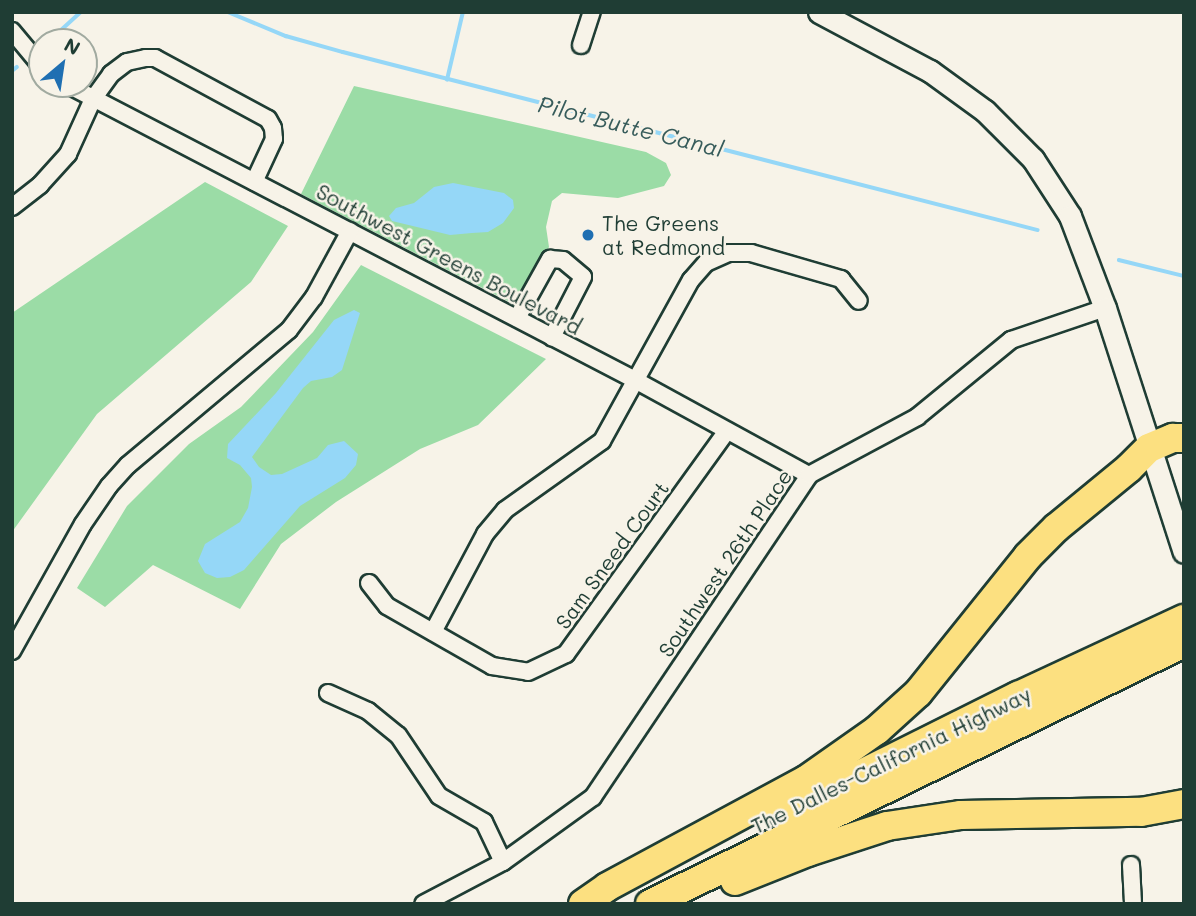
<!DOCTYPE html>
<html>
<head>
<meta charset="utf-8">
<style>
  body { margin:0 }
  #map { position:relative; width:1196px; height:916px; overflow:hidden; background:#f7f3e8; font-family:Mali,sans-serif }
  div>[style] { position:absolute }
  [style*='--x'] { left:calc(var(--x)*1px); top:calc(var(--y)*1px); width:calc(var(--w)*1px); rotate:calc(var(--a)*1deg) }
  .green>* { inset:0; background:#9bdca6 }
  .water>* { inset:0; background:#95d7f7 }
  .stream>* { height:3.5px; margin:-1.75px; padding:0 1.75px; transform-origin:1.75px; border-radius:1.75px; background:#95d7f7 }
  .roads { filter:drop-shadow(2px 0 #1f3d34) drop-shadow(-2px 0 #1f3d34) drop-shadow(0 2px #1f3d34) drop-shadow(0 -2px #1f3d34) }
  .street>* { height:16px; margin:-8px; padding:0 8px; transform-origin:8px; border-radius:8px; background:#f7f3e8 }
  .secondary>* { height:21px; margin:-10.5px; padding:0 10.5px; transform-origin:10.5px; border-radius:10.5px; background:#f7f3e8 }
  .highway>* { height:28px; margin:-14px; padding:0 14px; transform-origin:14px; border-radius:14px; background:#fce080 }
  .dots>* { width:19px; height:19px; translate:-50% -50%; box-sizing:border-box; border:4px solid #f7f3e8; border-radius:50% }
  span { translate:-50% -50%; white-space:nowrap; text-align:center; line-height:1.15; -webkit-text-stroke:5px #f7f3e8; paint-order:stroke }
  .poi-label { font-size:21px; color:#1f3d34 }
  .left { translate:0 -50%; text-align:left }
  .street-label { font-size:21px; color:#1f3d34 }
  .water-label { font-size:23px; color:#375c5b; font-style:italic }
  .frame { position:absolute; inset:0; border:14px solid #1f3d34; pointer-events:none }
  .north { position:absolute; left:28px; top:28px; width:70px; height:70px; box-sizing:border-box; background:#f7f3e8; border:2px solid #a1aaa0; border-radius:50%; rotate:29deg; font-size:19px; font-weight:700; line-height:28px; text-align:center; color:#1f3d34 }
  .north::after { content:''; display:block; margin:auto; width:24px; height:32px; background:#1f6fb2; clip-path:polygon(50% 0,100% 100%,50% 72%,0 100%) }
</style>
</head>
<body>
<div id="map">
  <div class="green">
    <i style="clip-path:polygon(354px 86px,646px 152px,666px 163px,671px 175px,664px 186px,618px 198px,562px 193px,552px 201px,546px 227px,549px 247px,517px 306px,301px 194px)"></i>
    <i style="clip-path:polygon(205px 182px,288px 226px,251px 282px,97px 414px,12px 532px,12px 313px)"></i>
    <i style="clip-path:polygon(361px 265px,546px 359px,478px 425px,420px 449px,336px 502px,281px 544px,240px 609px,153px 565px,105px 607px,77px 588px,127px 506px,189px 444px,241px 407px,313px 332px)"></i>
  </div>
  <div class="water">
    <i style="clip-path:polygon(453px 183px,504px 193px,513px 200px,514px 208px,503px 223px,488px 232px,472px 233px,450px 235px,392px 221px,389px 216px,396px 208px,414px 203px,434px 187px)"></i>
    <i style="clip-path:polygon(354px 310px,360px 313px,342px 370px,332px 377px,311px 381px,303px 388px,252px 457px,259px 467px,271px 475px,282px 474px,317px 458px,328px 445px,344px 441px,358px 454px,356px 465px,345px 478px,300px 506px,244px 570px,230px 577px,217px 578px,205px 573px,198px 561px,205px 544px,240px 522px,248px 508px,252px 487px,251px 478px,240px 465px,227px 458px,228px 444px,276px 393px,334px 320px)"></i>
  </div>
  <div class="stream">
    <i style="--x:228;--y:12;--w:63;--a:22.5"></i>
    <i style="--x:286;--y:36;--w:59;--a:15.7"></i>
    <i style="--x:343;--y:52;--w:717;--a:14.37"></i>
    <i style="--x:48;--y:42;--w:45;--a:-42.3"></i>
    <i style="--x:12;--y:71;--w:6;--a:-39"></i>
    <i style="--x:447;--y:80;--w:70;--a:-76.8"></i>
    <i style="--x:1119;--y:260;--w:67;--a:13.8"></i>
  </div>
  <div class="roads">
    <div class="street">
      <i style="--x:12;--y:31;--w:47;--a:50.2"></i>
      <i style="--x:581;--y:45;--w:35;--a:-72"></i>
      <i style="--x:66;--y:84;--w:644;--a:27.48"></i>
      <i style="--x:637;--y:381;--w:196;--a:28.7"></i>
      <i style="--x:12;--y:207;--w:36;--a:-38"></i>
      <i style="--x:40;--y:185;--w:42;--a:-47.9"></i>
      <i style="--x:68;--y:154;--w:60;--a:-65.6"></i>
      <i style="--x:93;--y:99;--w:31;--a:-54"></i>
      <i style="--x:111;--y:74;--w:20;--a:-37"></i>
      <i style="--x:127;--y:62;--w:19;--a:-12"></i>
      <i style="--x:146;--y:58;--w:9;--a:0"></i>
      <i style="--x:155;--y:58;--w:128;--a:28.4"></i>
      <i style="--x:268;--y:119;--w:10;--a:61"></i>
      <i style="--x:273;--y:128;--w:11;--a:85"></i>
      <i style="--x:274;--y:139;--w:47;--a:114.9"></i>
      <i style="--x:517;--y:318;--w:68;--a:-60.8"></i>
      <i style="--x:550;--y:259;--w:13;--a:4"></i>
      <i style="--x:563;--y:260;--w:26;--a:40"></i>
      <i style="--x:583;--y:277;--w:68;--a:117.3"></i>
      <i style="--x:369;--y:583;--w:29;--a:52"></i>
      <i style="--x:387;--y:606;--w:121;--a:29.7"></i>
      <i style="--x:492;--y:666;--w:36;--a:9"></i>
      <i style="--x:528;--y:672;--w:42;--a:-25.3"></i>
      <i style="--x:566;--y:654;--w:275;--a:-54.2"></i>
      <i style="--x:433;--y:632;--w:111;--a:-62"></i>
      <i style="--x:485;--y:534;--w:31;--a:-50"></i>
      <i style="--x:505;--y:510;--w:119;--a:-35.4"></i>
      <i style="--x:602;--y:441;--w:184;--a:-61.1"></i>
      <i style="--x:691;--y:280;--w:23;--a:-49"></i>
      <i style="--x:706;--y:263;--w:24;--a:-24"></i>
      <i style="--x:728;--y:253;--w:23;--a:0"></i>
      <i style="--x:751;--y:253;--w:94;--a:16.1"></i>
      <i style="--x:841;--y:279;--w:28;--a:51"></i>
      <i style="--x:12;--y:651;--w:145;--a:-60.8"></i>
      <i style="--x:83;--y:524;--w:46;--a:-55.6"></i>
      <i style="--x:109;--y:486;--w:28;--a:-48"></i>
      <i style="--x:128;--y:465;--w:210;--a:-40"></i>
      <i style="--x:289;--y:330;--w:41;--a:-52.9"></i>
      <i style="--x:314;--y:297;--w:75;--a:-61.4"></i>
      <i style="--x:328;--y:693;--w:44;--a:24.2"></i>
      <i style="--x:368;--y:711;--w:38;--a:39"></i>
      <i style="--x:398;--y:735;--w:73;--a:56.1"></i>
      <i style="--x:439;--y:796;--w:52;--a:30"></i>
      <i style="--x:484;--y:822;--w:44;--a:64.6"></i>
      <i style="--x:503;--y:862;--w:90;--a:152.3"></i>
      <i style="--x:503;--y:862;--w:111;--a:-35.8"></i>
      <i style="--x:593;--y:797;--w:388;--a:-56.1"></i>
      <i style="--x:809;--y:475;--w:123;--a:-28.2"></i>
      <i style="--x:917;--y:417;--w:122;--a:-39.3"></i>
      <i style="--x:1011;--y:340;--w:99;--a:-18.8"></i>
      <i style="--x:1131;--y:865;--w:39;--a:87"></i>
    </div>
    <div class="secondary">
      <i style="--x:819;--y:12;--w:126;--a:28"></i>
      <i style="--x:930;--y:71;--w:68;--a:36"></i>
      <i style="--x:985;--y:111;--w:68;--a:45"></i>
      <i style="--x:1033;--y:159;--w:68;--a:57"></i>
      <i style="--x:1070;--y:216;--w:98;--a:69.2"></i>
      <i style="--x:1105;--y:308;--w:256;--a:72.1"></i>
    </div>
    <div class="highway">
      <i style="--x:783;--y:813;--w:263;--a:-26.5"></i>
      <i style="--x:1018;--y:696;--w:183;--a:-24.9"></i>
      <i style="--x:735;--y:881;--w:79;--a:-21.7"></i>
      <i style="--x:808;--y:852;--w:83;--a:-18.2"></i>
      <i style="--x:887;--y:826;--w:75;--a:-8.5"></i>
      <i style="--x:961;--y:815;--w:180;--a:-1"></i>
      <i style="--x:1141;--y:812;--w:44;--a:-10.5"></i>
      <i style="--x:583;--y:904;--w:29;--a:-35"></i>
      <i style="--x:607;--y:887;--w:226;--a:-28.3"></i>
      <i style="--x:806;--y:780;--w:87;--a:-35.2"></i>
      <i style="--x:877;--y:730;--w:55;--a:-42.1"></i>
      <i style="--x:918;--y:693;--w:176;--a:-51.2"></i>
      <i style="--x:1028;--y:556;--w:40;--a:-45"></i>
      <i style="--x:1056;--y:528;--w:94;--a:-39.4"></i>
      <i style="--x:1129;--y:468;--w:28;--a:-45"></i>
      <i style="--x:1149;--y:448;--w:26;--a:-23"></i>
      <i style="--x:1173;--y:438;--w:11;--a:0"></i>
      <i style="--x:650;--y:904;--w:594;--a:-26.05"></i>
    </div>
  </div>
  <div class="dots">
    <i style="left:588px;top:235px;background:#1f6fb2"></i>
  </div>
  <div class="poi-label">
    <span class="left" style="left:602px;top:235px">The Greens<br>at Redmond</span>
  </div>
  <div class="street-label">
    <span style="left:449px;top:259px;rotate:28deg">Southwest Greens Boulevard</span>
    <span style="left:612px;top:555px;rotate:-54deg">Sam Sneed Court</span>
    <span style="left:725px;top:563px;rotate:-56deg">Southwest 26th Place</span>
    <span style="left:891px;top:760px;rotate:-26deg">The Dalles-California Highway</span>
  </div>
  <div class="water-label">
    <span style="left:631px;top:126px;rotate:14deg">Pilot Butte Canal</span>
  </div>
  <div class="frame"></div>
  <div class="north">N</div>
</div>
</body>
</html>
